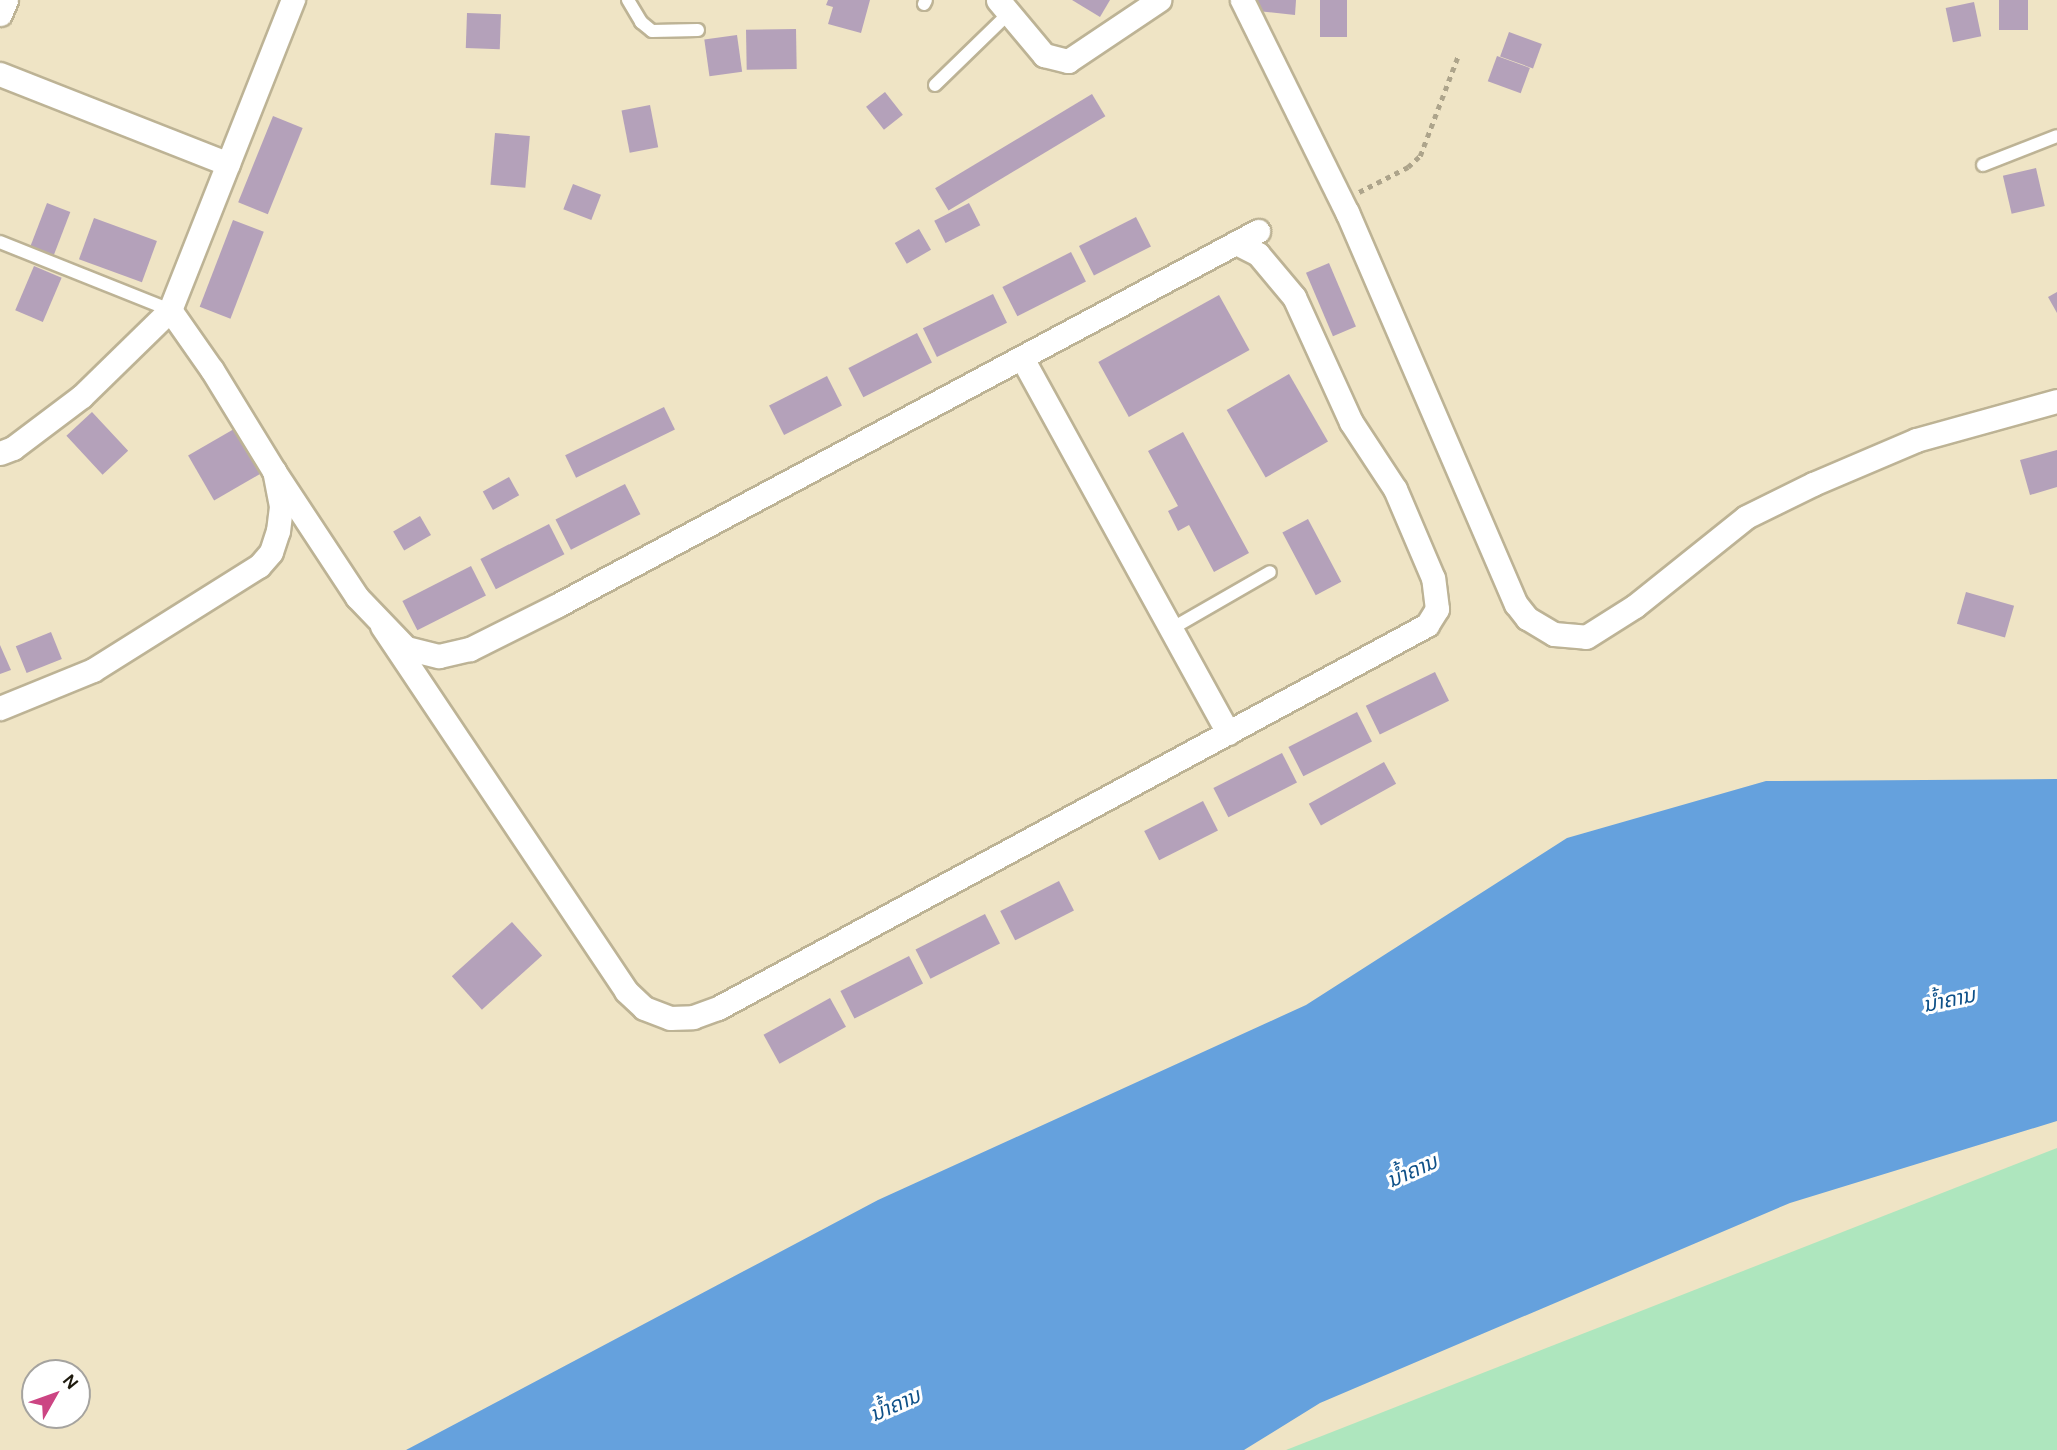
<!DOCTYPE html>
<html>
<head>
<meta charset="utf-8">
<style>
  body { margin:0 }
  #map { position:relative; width:2057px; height:1450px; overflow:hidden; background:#efe4c5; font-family:Karla,"Noto Sans Lao",sans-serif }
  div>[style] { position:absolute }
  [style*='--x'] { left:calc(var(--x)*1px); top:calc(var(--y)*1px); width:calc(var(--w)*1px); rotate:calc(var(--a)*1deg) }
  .green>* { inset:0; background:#aee6be }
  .water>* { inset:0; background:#65a1dd }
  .building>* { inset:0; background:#b4a1ba; transform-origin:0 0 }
  .path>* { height:4.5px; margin-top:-2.25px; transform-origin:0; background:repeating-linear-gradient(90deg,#ada48b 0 5px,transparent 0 10px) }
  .roads { filter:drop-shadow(2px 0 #bdb395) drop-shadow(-2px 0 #bdb395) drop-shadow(0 2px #bdb395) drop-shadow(0 -2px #bdb395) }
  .lane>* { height:12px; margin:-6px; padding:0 6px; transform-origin:6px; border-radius:6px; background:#fff }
  .street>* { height:23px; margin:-11.5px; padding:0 11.5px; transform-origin:11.5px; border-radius:11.5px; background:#fff }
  span { translate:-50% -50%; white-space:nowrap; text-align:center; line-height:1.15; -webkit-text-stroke:6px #fff; paint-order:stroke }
  .water-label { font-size:21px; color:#0e5088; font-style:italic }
  .north { position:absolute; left:21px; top:1359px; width:70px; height:70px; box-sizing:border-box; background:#fff; border:2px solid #a5a39f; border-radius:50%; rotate:50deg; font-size:19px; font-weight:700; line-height:28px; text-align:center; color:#1e1a0e }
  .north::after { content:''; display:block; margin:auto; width:24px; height:32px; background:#cc4583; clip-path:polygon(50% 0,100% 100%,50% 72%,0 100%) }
</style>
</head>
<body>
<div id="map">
  <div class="green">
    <i style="clip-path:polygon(2057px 1148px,2057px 1450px,1286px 1450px)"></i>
  </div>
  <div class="water">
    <i style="clip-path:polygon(2057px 779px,2057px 1121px,1790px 1203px,1320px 1403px,1244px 1450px,406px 1450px,878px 1200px,1306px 1005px,1567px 838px,1766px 781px)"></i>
  </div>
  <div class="building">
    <i style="clip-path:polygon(828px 0,870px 0,861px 33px,828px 24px,833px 7px,826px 5px)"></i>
    <i style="clip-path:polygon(1072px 0,1110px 0,1100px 17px)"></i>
    <i style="clip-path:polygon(1258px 0,1296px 0,1295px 15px,1257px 11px)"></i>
    <i style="left:1320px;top:0;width:27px;height:37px"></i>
    <i style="left:1999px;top:0;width:29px;height:30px"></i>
    <i style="left:1974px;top:2px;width:35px;height:29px;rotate:78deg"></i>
    <i style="left:467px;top:13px;width:34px;height:35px;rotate:2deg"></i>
    <i style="left:796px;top:29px;width:40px;height:50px;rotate:89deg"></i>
    <i style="left:1509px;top:32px;width:35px;height:26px;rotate:20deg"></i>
    <i style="left:737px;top:35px;width:37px;height:33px;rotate:82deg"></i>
    <i style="left:1497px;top:56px;width:35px;height:27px;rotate:20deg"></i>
    <i style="left:885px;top:92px;width:29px;height:24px;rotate:52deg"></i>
    <i style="left:1092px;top:94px;width:26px;height:183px;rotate:59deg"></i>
    <i style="left:650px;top:105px;width:43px;height:29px;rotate:79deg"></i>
    <i style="left:273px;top:116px;width:32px;height:93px;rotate:22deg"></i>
    <i style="left:495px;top:133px;width:35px;height:52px;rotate:5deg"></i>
    <i style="left:2036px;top:168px;width:39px;height:34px;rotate:77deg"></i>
    <i style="left:573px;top:184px;width:30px;height:27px;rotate:21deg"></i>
    <i style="left:47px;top:203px;width:25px;height:46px;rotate:21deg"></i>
    <i style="left:969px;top:203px;width:25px;height:39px;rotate:63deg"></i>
    <i style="left:1136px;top:217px;width:33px;height:64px;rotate:63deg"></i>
    <i style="left:94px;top:218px;width:67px;height:44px;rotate:20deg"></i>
    <i style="left:233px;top:220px;width:33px;height:93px;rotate:21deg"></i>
    <i style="left:919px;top:229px;width:24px;height:28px;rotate:60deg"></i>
    <i style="left:1071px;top:252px;width:33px;height:77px;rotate:63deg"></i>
    <i style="left:1329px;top:263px;width:69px;height:25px;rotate:67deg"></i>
    <i style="left:34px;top:266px;width:30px;height:48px;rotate:23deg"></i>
    <i style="clip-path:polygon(2057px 292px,2057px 313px,2048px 297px)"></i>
    <i style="left:993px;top:294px;width:32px;height:78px;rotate:64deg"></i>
    <i style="left:1219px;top:295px;width:63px;height:138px;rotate:61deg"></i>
    <i style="left:917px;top:333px;width:33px;height:77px;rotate:63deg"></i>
    <i style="left:1289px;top:374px;width:78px;height:72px;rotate:60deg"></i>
    <i style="left:827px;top:376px;width:33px;height:65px;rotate:63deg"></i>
    <i style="left:664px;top:407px;width:25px;height:110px;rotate:64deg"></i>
    <i style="left:92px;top:412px;width:53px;height:35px;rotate:47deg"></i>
    <i style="left:234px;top:429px;width:52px;height:53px;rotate:60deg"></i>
    <i style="clip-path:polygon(1183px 432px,1249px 553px,1214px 572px,1189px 525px,1178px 531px,1168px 511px,1178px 506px,1148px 451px)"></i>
    <i style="clip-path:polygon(2057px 450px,2057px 487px,2030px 495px,2020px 460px)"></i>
    <i style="left:509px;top:477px;width:21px;height:30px;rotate:61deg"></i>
    <i style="left:625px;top:484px;width:34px;height:78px;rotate:63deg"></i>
    <i style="left:420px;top:516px;width:22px;height:31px;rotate:60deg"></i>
    <i style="left:1308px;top:519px;width:71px;height:29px;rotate:62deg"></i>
    <i style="left:549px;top:524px;width:34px;height:77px;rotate:63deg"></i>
    <i style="left:471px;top:566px;width:33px;height:77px;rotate:63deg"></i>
    <i style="left:1966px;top:592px;width:50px;height:33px;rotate:16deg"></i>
    <i style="left:51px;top:632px;width:29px;height:38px;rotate:68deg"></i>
    <i style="clip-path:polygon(0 645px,11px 670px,0 674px)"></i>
    <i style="left:1435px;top:672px;width:32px;height:77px;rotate:64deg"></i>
    <i style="left:1357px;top:712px;width:33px;height:77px;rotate:63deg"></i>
    <i style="left:1282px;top:753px;width:33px;height:77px;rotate:63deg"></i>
    <i style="left:1384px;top:762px;width:25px;height:86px;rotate:61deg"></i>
    <i style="left:1203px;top:801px;width:33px;height:66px;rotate:63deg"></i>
    <i style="left:1059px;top:881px;width:33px;height:66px;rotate:63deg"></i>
    <i style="left:985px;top:914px;width:33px;height:78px;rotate:63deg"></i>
    <i style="left:512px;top:922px;width:45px;height:81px;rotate:48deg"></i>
    <i style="left:909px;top:956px;width:31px;height:77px;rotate:63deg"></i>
    <i style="left:830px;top:998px;width:33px;height:76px;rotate:61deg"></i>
  </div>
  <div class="path">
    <i style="--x:1359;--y:192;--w:55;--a:-27"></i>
    <i style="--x:1408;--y:167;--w:16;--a:-43"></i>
    <i style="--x:1420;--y:156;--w:107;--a:-69.2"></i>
  </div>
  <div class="roads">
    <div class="lane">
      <i style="--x:628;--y:0;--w:26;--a:59"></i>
      <i style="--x:641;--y:22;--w:14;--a:39"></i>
      <i style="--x:652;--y:31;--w:46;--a:-1.2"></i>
      <i style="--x:924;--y:4;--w:4;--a:-63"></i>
      <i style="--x:935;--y:85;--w:103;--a:-44.2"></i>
      <i style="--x:1983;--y:165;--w:79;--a:-21.4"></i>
      <i style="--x:0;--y:242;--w:183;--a:21.8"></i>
      <i style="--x:1171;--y:629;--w:114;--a:-29.9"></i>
    </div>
    <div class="street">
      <i style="--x:998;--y:0;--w:72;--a:50.1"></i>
      <i style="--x:1044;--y:55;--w:25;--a:14"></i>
      <i style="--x:1068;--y:61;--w:110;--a:-33.8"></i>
      <i style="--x:1242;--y:0;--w:237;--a:63.7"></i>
      <i style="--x:1347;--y:212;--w:427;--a:66.7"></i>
      <i style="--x:1516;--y:604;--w:18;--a:52"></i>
      <i style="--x:1527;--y:618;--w:31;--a:31"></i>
      <i style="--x:1554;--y:634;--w:32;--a:5"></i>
      <i style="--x:1586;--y:637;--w:58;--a:-32.3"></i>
      <i style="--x:1635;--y:606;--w:142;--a:-38.7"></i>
      <i style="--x:1746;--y:517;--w:75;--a:-26.2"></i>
      <i style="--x:1813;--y:484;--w:112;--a:-23.1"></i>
      <i style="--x:1916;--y:440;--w:146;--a:-15.5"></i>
      <i style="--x:0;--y:14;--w:15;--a:-67"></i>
      <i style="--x:0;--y:74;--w:245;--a:21.5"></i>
      <i style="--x:1022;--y:358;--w:428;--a:61.2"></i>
      <i style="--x:0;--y:453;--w:14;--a:-21"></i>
      <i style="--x:13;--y:448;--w:86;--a:-37"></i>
      <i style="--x:82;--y:396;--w:123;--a:-44.3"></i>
      <i style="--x:170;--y:310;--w:334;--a:-68.4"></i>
      <i style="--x:274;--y:471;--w:151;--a:56.6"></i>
      <i style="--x:357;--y:597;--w:71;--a:46.1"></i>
      <i style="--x:406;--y:648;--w:34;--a:14"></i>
      <i style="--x:439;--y:656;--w:32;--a:-13"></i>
      <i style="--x:470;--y:649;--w:96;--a:-26.6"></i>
      <i style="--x:556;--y:606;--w:796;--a:-28.11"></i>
      <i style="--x:382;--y:626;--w:439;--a:56.2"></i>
      <i style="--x:626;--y:991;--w:25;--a:43"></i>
      <i style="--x:644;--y:1008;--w:28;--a:21"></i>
      <i style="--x:670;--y:1018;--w:23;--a:-2"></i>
      <i style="--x:693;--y:1017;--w:27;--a:-20"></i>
      <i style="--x:718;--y:1008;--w:806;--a:-28.38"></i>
      <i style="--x:1427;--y:625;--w:19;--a:-58"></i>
      <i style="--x:1437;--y:609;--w:31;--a:-97"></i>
      <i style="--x:1433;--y:578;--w:97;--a:-113.1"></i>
      <i style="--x:1395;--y:489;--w:80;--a:-123.3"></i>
      <i style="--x:1351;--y:422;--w:137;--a:-114.5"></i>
      <i style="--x:1294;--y:297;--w:56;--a:-129.9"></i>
      <i style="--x:1258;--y:254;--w:25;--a:-153"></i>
      <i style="--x:0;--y:708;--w:100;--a:-22.2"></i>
      <i style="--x:93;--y:670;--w:196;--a:-32.1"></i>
      <i style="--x:259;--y:566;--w:18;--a:-49"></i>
      <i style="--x:271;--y:552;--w:22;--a:-72"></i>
      <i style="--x:278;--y:531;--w:25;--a:-83"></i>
      <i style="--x:281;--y:506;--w:36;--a:-101"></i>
      <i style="--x:274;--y:471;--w:119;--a:-121.5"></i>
      <i style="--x:212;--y:370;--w:73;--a:-125"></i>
    </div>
  </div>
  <div class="water-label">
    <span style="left:1949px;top:1000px;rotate:-12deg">ນ້ຳຄານ</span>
    <span style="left:1412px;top:1171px;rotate:-24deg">ນ້ຳຄານ</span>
    <span style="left:895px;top:1405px;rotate:-24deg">ນ້ຳຄານ</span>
  </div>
  <div class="north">N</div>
</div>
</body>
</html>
